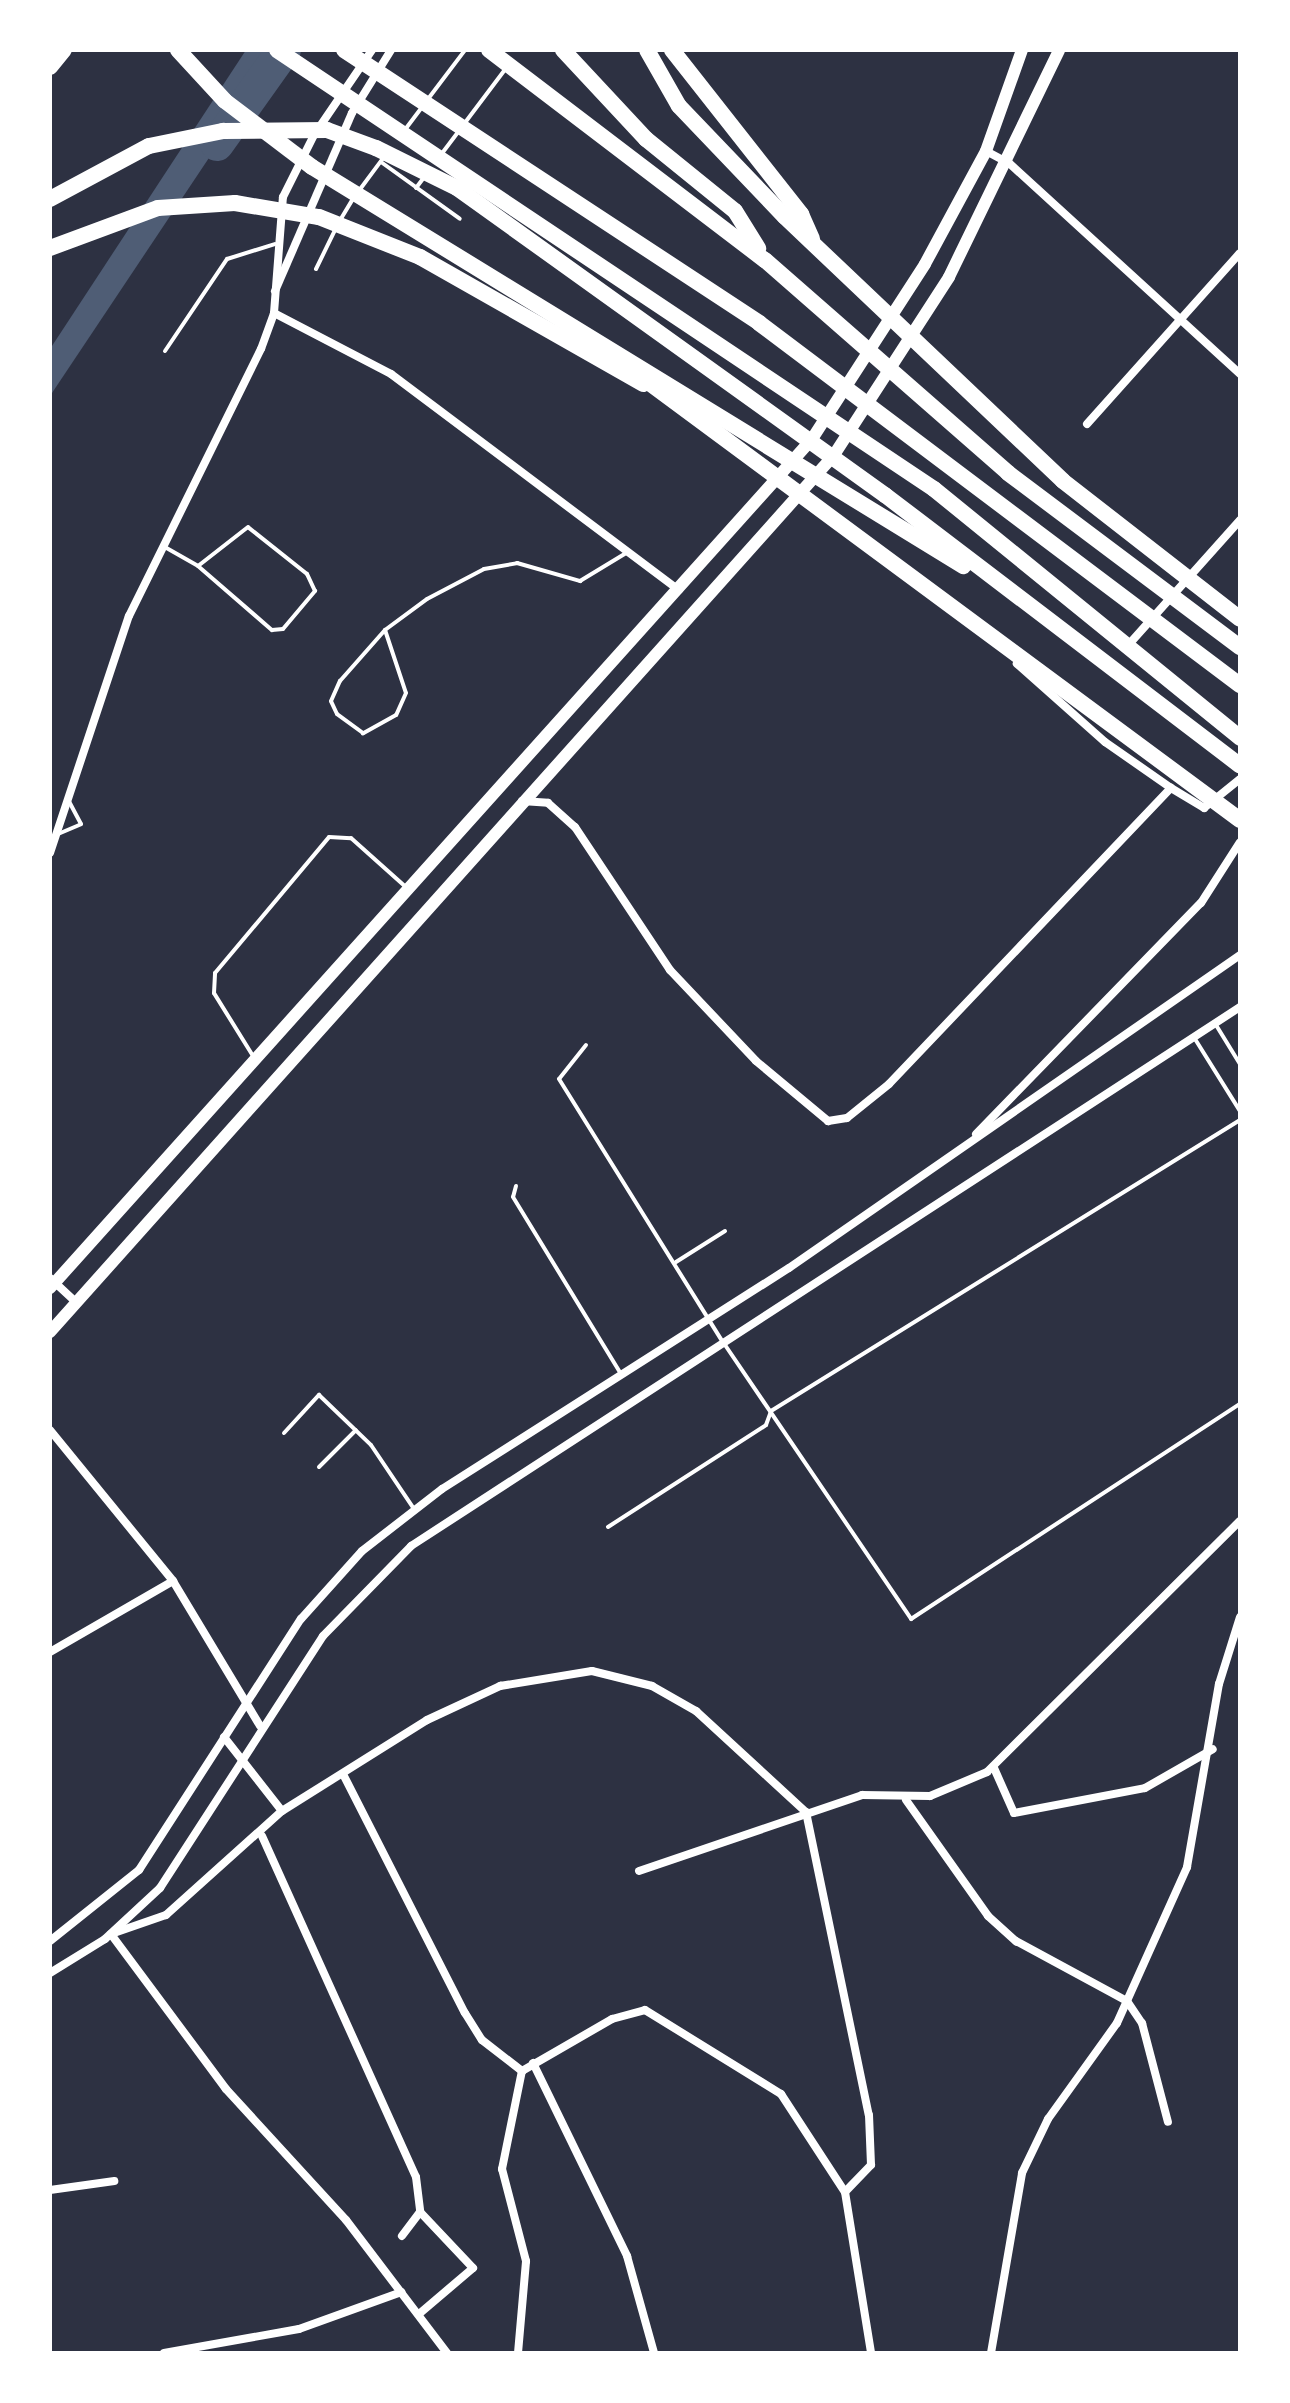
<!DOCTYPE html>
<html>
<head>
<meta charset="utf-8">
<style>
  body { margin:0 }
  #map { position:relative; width:1290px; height:2403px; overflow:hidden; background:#2d3142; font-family:"Archivo Narrow",sans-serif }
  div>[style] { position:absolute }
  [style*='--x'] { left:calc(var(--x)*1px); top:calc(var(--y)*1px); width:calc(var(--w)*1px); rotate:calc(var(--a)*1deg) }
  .water>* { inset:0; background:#4f5d75 }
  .river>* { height:34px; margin:-17px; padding:0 17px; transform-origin:17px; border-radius:17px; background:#4f5d75 }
  .service>* { height:4px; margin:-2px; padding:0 2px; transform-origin:2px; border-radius:2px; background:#fff }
  .minor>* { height:8px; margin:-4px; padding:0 4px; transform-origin:4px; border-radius:4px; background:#fff }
  .secondary>* { height:12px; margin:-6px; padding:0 6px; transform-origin:6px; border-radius:6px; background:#fff }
  .motorway>* { height:16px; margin:-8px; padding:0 8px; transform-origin:8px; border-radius:8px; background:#fff }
  span { translate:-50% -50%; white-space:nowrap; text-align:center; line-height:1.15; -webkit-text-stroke:8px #fff; paint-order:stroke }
  .frame { position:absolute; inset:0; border:52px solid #fff; pointer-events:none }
</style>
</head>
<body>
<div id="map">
  <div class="water">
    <i style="clip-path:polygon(246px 50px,281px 50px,50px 396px,50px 349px)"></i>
  </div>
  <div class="river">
    <i style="--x:217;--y:144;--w:115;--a:-54.5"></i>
  </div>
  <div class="service">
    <i style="--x:428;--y:99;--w:61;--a:-52.9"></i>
    <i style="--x:464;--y:124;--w:71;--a:-53"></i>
    <i style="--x:404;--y:131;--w:31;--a:-53"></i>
    <i style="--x:440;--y:156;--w:31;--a:-53"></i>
    <i style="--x:381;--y:162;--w:97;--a:35.8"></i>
    <i style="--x:416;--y:188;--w:15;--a:-53"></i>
    <i style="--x:358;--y:192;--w:44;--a:-53.4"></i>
    <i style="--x:339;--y:222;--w:27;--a:-59"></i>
    <i style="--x:316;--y:269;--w:43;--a:-64"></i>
    <i style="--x:165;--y:351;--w:111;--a:-56"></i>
    <i style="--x:227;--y:259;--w:50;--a:-17.4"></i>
    <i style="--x:163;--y:546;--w:40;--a:29.7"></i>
    <i style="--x:198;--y:566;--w:98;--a:40.9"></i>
    <i style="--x:272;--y:630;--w:11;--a:-5"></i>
    <i style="--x:283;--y:629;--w:50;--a:-49.9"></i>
    <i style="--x:315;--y:591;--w:19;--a:-115"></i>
    <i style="--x:307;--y:574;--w:75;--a:-141.5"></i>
    <i style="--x:248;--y:527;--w:63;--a:142"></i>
    <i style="--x:385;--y:630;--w:66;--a:71.6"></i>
    <i style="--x:406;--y:693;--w:24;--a:114"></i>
    <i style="--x:396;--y:715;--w:38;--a:151"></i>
    <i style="--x:363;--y:733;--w:32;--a:-144"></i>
    <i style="--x:337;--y:714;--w:14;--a:-115"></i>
    <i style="--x:331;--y:701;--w:22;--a:-66"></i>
    <i style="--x:340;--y:681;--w:68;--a:-48.6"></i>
    <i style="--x:385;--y:630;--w:52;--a:-36.4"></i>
    <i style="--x:427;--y:599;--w:64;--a:-27.8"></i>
    <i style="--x:484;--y:569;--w:34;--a:-10"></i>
    <i style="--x:517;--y:563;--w:66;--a:15.9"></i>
    <i style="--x:580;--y:581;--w:54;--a:-31.3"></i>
    <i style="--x:58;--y:834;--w:25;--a:-23"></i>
    <i style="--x:81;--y:824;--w:26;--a:-118"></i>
    <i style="--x:1216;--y:1025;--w:46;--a:58.4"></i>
    <i style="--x:1195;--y:1039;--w:85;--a:58"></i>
    <i style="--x:586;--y:1045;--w:43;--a:128.5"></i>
    <i style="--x:559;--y:1079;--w:310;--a:58.1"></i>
    <i style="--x:723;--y:1342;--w:335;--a:55.8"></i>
    <i style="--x:911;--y:1619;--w:393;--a:-33.2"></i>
    <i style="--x:253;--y:1056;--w:74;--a:-121.8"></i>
    <i style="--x:214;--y:993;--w:20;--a:-87"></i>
    <i style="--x:215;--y:973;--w:177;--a:-50"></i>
    <i style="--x:329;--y:837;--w:22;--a:3"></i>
    <i style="--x:351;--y:838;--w:75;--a:41.8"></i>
    <i style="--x:516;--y:1186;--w:11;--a:105"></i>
    <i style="--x:513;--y:1197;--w:207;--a:58.6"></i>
    <i style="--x:676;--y:1262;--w:58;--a:-32.3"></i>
    <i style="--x:284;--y:1433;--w:52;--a:-47.4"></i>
    <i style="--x:319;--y:1395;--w:72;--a:43.9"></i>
    <i style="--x:371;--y:1445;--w:77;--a:56.1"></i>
    <i style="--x:319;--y:1467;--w:52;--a:-45"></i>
    <i style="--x:608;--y:1527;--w:188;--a:-32.8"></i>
    <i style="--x:766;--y:1425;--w:15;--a:-70"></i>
    <i style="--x:771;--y:1411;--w:552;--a:-31.82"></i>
  </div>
  <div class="minor">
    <i style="--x:986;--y:151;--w:26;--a:28"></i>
    <i style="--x:1009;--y:163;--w:313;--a:42.4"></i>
    <i style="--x:275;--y:291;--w:194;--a:-66.6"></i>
    <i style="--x:352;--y:113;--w:74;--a:-58.2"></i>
    <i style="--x:274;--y:313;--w:132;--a:27.5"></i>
    <i style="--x:391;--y:374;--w:360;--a:36.9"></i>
    <i style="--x:1087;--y:424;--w:229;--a:-48.2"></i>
    <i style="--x:1131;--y:642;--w:164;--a:-48.2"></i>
    <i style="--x:1171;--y:788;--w:39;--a:31"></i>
    <i style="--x:1204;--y:808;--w:46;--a:-38.9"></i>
    <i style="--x:522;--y:801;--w:26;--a:4"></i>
    <i style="--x:548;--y:803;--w:36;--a:42"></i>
    <i style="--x:575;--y:827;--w:172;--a:56.4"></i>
    <i style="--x:670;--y:970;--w:125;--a:46.6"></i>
    <i style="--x:756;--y:1061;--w:94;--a:39.8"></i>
    <i style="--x:828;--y:1121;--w:19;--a:-9"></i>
    <i style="--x:847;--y:1118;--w:54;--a:-39"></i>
    <i style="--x:889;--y:1084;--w:409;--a:-46.4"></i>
    <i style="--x:1171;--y:788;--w:80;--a:-145.1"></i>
    <i style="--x:1105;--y:742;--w:118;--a:-138.4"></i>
    <i style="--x:50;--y:853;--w:250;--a:-71.6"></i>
    <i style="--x:129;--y:616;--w:298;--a:-63.7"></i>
    <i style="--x:261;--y:349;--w:38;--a:-70"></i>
    <i style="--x:274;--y:313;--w:116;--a:-85.6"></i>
    <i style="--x:283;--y:197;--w:69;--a:-63.4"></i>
    <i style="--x:314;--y:135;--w:103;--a:-55.7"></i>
    <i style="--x:976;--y:1134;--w:322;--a:-45.8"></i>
    <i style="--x:1201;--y:903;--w:72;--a:-57.4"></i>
    <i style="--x:50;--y:1278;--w:34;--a:43"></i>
    <i style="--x:50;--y:1430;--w:195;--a:50.8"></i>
    <i style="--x:173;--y:1581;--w:169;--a:59"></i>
    <i style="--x:50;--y:1652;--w:142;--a:-30"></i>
    <i style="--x:224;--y:1737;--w:94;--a:51.9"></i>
    <i style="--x:994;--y:1768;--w:49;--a:66"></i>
    <i style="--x:1014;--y:1813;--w:133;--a:-10.8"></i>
    <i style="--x:1145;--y:1788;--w:78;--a:-29.8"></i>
    <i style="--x:343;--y:1774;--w:268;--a:63"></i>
    <i style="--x:465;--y:2013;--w:32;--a:58"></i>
    <i style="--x:482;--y:2040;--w:51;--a:37.8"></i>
    <i style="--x:906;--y:1800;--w:142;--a:54.7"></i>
    <i style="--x:988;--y:1916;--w:38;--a:42"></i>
    <i style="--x:1016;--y:1941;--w:126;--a:28.4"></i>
    <i style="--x:1127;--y:2001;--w:27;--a:56"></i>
    <i style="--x:1142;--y:2023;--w:102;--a:75.3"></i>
    <i style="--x:262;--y:1836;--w:374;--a:65.7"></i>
    <i style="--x:416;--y:2177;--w:35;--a:83"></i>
    <i style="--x:420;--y:2212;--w:30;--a:127"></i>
    <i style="--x:639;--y:1871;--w:236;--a:-18.8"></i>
    <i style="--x:862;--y:1795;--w:68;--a:0.8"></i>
    <i style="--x:930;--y:1796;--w:62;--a:-22.8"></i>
    <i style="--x:987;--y:1772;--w:356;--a:-44.8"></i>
    <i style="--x:50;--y:1941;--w:114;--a:-38.6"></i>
    <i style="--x:139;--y:1870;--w:299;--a:-57.2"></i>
    <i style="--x:301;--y:1619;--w:91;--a:-48.1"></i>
    <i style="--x:362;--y:1551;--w:101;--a:-37.8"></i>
    <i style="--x:442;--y:1489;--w:411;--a:-32.5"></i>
    <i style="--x:789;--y:1268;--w:549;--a:-34.76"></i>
    <i style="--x:50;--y:1973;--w:65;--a:-31.7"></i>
    <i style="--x:105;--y:1939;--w:75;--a:-42.8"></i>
    <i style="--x:160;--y:1888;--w:300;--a:-57.1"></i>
    <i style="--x:323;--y:1636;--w:126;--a:-45.6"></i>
    <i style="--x:411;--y:1546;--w:989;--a:-33.03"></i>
    <i style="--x:533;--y:2063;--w:215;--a:64"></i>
    <i style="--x:627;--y:2256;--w:101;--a:74.4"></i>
    <i style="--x:522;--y:2071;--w:104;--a:-30"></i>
    <i style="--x:612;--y:2019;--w:34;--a:-15"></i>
    <i style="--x:645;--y:2010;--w:160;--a:31.7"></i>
    <i style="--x:781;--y:2094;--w:117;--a:56.9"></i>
    <i style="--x:845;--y:2192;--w:163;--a:80.8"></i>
    <i style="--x:50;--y:2190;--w:65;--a:-8"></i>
    <i style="--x:419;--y:2314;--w:71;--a:-40.4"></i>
    <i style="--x:473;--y:2268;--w:77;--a:-133.4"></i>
    <i style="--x:164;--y:2353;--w:137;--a:-10.1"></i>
    <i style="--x:299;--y:2329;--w:109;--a:-19.8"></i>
    <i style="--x:447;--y:2353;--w:167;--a:-127.2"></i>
    <i style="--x:346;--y:2220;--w:178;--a:-132.5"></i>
    <i style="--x:226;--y:2089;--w:193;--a:-126.6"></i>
    <i style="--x:111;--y:1934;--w:58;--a:-19.1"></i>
    <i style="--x:166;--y:1915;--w:156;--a:-41.9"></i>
    <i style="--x:282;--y:1811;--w:171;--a:-32.1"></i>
    <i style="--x:427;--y:1720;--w:81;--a:-25"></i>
    <i style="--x:500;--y:1686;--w:93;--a:-9.3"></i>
    <i style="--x:592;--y:1671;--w:62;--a:14"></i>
    <i style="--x:652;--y:1686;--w:51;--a:29.6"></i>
    <i style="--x:696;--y:1711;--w:149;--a:42.6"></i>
    <i style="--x:806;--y:1812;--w:309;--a:78.3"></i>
    <i style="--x:869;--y:2115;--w:50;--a:87.7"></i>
    <i style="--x:871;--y:2165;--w:37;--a:134"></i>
    <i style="--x:518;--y:2353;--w:92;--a:-85"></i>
    <i style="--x:526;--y:2261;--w:95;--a:-104.6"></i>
    <i style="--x:502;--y:2169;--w:100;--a:-78.5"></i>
    <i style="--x:991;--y:2353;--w:183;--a:-80.2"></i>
    <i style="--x:1022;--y:2173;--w:60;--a:-64.3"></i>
    <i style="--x:1048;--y:2119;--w:118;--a:-54.3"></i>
    <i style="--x:1117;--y:2023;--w:171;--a:-65.8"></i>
    <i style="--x:1187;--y:1867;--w:186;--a:-80.1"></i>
    <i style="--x:1219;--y:1684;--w:70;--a:-72.6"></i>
  </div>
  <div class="secondary">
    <i style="--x:50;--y:1288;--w:1141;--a:-48.09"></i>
    <i style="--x:812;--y:439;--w:208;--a:-57.1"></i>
    <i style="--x:925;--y:264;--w:128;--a:-61.6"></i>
    <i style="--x:986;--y:151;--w:107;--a:-70.4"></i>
    <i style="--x:50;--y:1332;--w:1176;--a:-48.2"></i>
    <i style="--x:834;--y:455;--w:212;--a:-57.1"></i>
    <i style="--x:949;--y:277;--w:252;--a:-64.1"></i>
  </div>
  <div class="motorway">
    <i style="--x:178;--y:50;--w:69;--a:47.3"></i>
    <i style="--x:225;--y:101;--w:109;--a:37.2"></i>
    <i style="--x:312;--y:167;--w:764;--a:31.5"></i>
    <i style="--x:277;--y:50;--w:790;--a:33.75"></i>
    <i style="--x:934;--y:489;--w:395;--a:39.1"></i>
    <i style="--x:344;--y:50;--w:497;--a:33.3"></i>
    <i style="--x:759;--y:323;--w:602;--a:36.97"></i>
    <i style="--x:489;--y:50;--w:347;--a:37.3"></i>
    <i style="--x:765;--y:260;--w:323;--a:41.2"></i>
    <i style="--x:1008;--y:473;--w:290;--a:36.9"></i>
    <i style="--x:563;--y:50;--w:122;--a:47"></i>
    <i style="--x:646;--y:139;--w:114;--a:39"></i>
    <i style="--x:735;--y:211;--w:44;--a:58.1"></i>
    <i style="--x:647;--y:50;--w:64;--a:60.3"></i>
    <i style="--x:679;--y:106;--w:153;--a:46.3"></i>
    <i style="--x:785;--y:217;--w:383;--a:43.5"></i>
    <i style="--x:1063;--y:481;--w:224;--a:37.9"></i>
    <i style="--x:672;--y:50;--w:209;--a:51.8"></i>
    <i style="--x:801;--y:214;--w:27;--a:66"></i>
    <i style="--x:50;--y:67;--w:22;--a:-51"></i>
    <i style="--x:50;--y:199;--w:112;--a:-28.2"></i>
    <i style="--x:149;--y:146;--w:76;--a:-11.5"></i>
    <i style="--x:223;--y:131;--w:104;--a:-0.6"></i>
    <i style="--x:327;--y:130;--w:52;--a:20.2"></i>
    <i style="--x:376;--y:148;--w:90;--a:26.3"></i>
    <i style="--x:457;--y:188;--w:527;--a:35.65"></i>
    <i style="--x:885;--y:495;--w:446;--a:37.3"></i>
    <i style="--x:50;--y:248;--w:115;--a:-20.3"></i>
    <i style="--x:158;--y:208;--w:77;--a:-3.7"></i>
    <i style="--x:235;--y:203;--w:85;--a:9.5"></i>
    <i style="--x:319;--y:217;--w:109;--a:21.6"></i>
    <i style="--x:420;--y:257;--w:257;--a:29.6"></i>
    <i style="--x:636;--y:373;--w:751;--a:36.5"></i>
  </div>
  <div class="frame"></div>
</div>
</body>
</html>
